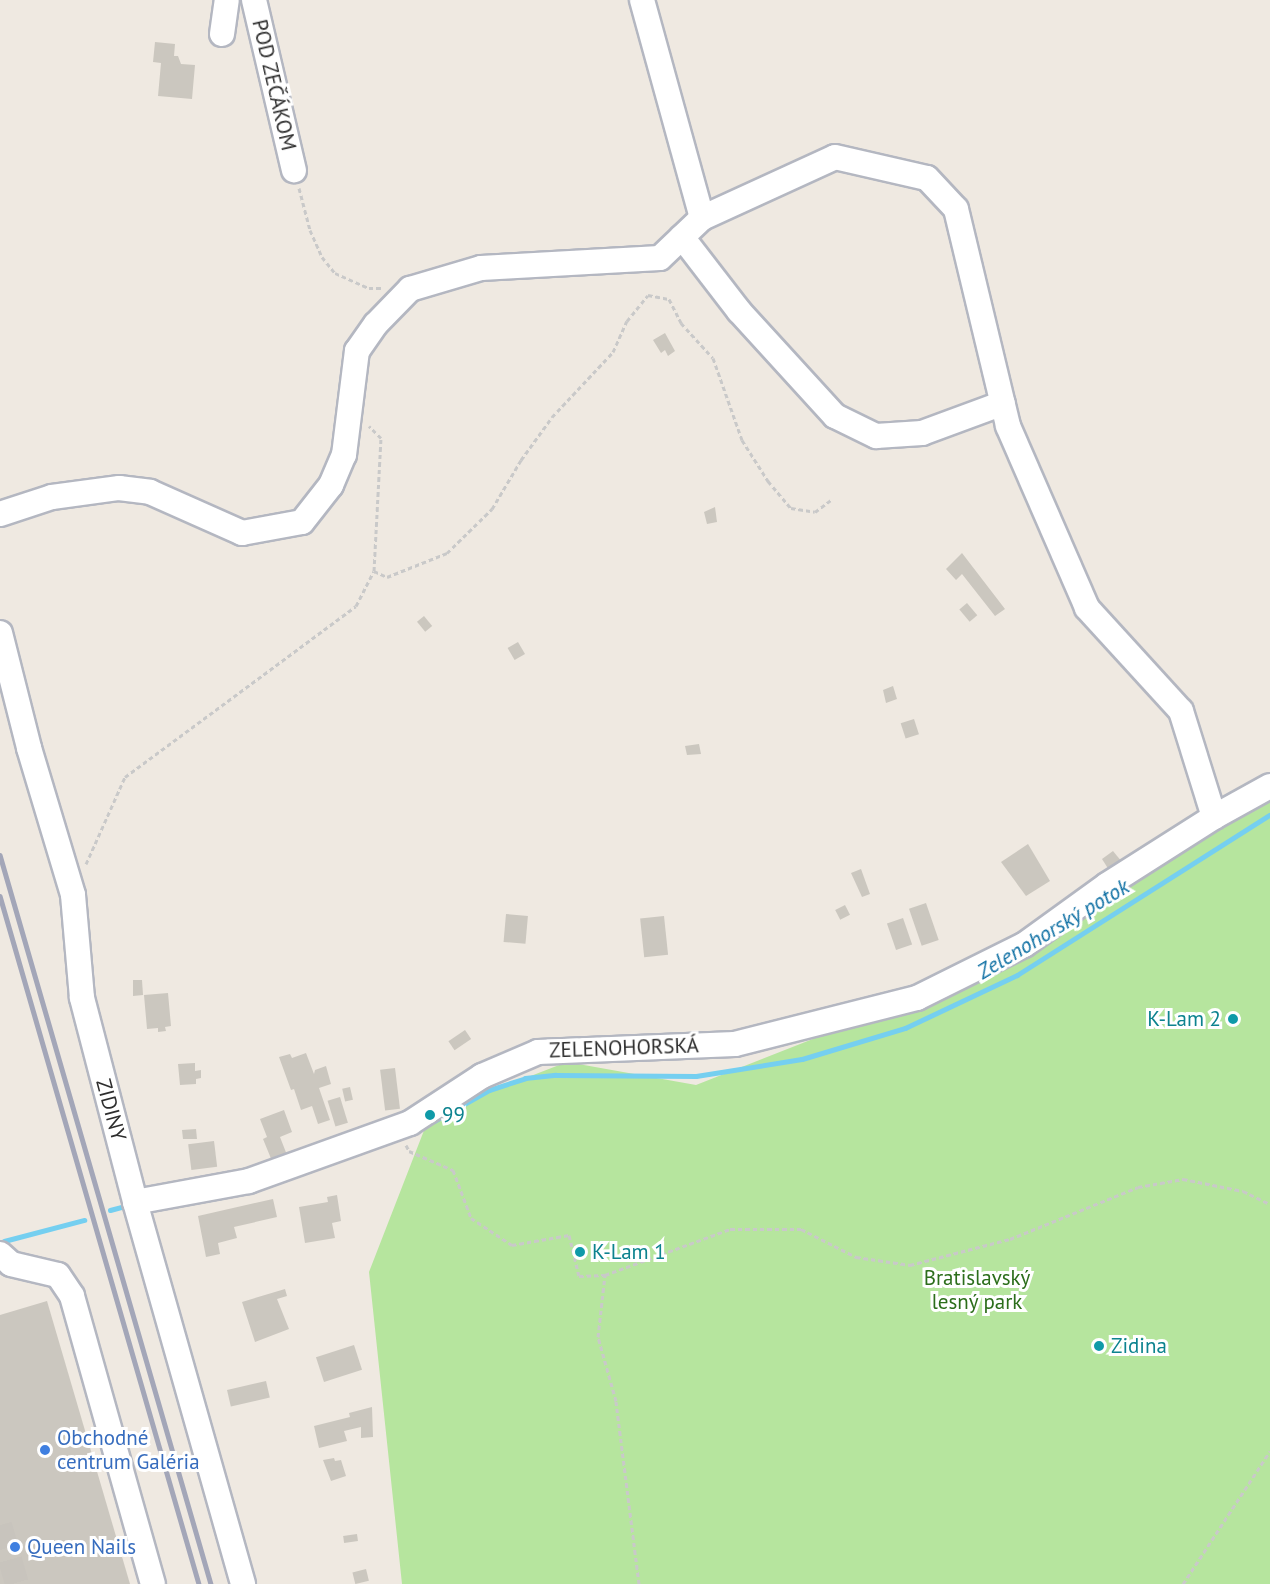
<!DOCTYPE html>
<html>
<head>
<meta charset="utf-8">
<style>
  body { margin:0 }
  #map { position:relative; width:1270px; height:1584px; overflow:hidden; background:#efe9e1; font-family:"PT Sans",sans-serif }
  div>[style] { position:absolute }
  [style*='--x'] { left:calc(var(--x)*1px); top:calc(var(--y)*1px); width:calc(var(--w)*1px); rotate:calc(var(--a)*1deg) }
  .green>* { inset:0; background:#b6e59e }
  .stream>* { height:5px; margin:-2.5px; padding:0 2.5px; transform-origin:2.5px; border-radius:2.5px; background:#75cff0 }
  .building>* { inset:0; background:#cbc7bf; transform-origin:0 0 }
  .minor-tunnel>* { height:24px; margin-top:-12px; transform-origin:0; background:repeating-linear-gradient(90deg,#c8c4bd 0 24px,transparent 0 36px) }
  .path>* { height:3px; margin-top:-1.5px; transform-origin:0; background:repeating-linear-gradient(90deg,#c9c9c9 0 4.5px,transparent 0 7.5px) }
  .roads { filter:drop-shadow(2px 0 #b4b7c1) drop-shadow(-2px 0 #b4b7c1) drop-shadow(0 2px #b4b7c1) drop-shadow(0 -2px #b4b7c1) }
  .minor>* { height:24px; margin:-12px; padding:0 12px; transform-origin:12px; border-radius:12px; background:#fff }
  .rail>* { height:4.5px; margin:-2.25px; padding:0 2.25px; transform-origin:2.25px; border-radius:2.25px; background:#a3a6b8 }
  .dots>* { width:16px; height:16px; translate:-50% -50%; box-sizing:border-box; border:3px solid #fff; border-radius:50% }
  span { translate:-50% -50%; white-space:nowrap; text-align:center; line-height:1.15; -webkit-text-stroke:6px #fff; paint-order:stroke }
  .street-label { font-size:21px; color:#2e2e2e }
  .culture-label { font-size:21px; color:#0d838f }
  .right { translate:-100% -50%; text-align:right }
  .left { translate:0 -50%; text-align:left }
  .park-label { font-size:21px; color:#2c6e1b }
  .shop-label { font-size:21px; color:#366cbe }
  .water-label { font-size:22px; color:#0d6fa3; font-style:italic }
</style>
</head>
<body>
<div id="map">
  <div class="green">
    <i style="clip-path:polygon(1270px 797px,1270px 1584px,402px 1584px,369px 1272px,430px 1115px,567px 1062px,696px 1085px,917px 998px)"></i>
  </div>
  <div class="stream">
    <i style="--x:434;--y:1121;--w:63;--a:-29.4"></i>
    <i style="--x:489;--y:1090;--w:38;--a:-18"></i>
    <i style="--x:525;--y:1078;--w:31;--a:-6"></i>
    <i style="--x:556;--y:1075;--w:140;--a:0.4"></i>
    <i style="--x:696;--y:1076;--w:107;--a:-9.1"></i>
    <i style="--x:802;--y:1059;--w:108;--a:-16.8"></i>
    <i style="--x:905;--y:1028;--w:124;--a:-25.3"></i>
    <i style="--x:1017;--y:975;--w:299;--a:-32.4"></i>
    <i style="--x:110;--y:1210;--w:20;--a:-15"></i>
    <i style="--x:4;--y:1241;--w:83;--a:-14.7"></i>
  </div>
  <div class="building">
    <i style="clip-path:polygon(155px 42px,175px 44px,174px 56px,178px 56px,181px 64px,195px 65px,192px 99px,158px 96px,161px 63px,153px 62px)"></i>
    <i style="clip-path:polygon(665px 333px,675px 351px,668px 356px,665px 350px,661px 353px,653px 340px)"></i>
    <i style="clip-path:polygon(715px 507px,717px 522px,707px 524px,704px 512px)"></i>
    <i style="clip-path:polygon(962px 553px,1005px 609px,995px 616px,962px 574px,956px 580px,946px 569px)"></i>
    <i style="left:967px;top:603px;width:16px;height:10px;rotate:50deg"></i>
    <i style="left:424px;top:616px;width:13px;height:9px;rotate:51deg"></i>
    <i style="left:518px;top:642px;width:14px;height:12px;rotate:60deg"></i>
    <i style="clip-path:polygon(893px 686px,897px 699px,886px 703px,883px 690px)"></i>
    <i style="left:914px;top:719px;width:16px;height:14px;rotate:72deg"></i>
    <i style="clip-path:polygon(699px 744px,701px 754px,687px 755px,685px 746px)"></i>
    <i style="clip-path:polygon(1028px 844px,1050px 881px,1026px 896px,1001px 862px)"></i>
    <i style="clip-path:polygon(1113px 851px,1122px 862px,1109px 870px,1102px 859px)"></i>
    <i style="clip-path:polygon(861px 869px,870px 894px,862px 897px,851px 873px)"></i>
    <i style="left:926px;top:903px;width:39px;height:18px;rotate:71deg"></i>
    <i style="left:845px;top:905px;width:11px;height:11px;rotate:63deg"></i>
    <i style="left:506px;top:914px;width:22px;height:28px;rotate:5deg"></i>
    <i style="left:664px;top:916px;width:39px;height:24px;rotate:84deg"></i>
    <i style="left:903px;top:918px;width:28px;height:17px;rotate:71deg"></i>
    <i style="clip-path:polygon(133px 980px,142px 980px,143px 995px,133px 996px)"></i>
    <i style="clip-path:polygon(168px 993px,171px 1026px,165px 1027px,166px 1031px,158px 1032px,158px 1028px,147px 1029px,144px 995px)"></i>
    <i style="left:465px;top:1030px;width:11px;height:20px;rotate:56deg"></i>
    <i style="clip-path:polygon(306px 1053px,314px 1074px,315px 1070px,326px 1066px,331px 1084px,319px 1088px,330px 1120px,318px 1124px,312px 1106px,301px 1110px,294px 1089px,291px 1090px,279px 1057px,290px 1054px,292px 1058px)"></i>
    <i style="clip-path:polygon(195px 1063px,195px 1071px,201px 1070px,201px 1078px,196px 1079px,196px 1084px,180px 1085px,178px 1064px)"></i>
    <i style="left:395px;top:1068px;width:41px;height:15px;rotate:83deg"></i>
    <i style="left:350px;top:1087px;width:13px;height:8px;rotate:77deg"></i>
    <i style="left:340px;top:1097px;width:27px;height:13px;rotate:73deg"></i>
    <i style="clip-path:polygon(284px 1110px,292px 1132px,280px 1137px,287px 1155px,272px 1161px,263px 1139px,267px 1137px,260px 1119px)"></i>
    <i style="clip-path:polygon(196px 1129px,197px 1139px,183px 1139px,182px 1130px)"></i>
    <i style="left:214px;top:1141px;width:26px;height:26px;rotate:83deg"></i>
    <i style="clip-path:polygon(337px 1195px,341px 1221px,332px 1223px,335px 1238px,305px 1243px,299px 1207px,328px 1202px,327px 1197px)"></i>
    <i style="clip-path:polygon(273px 1199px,277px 1217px,234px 1227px,237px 1238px,218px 1243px,220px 1254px,206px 1257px,198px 1216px)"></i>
    <i style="clip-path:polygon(285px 1289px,287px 1296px,277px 1299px,289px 1329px,255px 1342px,242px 1302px)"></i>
    <i style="clip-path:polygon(47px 1301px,130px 1584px,0 1584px,0 1315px)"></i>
    <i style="left:354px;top:1345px;width:26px;height:40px;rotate:72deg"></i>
    <i style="left:266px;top:1381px;width:17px;height:40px;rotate:77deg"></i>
    <i style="clip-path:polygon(372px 1407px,373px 1437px,361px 1438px,361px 1427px,344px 1431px,347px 1441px,319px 1448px,314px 1426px,350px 1417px,349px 1413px)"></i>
    <i style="clip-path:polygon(334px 1458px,335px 1461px,341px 1460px,346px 1476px,331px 1481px,323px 1460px)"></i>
    <i style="left:357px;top:1534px;width:7px;height:14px;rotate:82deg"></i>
    <i style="left:366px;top:1569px;width:12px;height:14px;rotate:76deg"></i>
  </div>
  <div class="minor-tunnel">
    <i style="--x:0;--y:1525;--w:61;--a:73.9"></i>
  </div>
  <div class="path">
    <i style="--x:299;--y:188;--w:43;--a:75.3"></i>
    <i style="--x:310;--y:230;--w:30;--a:66"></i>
    <i style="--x:322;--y:257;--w:21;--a:51"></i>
    <i style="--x:335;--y:273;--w:37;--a:24"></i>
    <i style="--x:369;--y:288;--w:13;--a:0"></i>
    <i style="--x:374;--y:571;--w:14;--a:25"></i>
    <i style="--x:387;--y:577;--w:65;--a:-21.8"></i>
    <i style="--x:447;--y:553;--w:63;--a:-44.4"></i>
    <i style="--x:492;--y:509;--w:57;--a:-59.4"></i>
    <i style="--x:521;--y:460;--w:53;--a:-54.2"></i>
    <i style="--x:552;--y:417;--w:89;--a:-46.8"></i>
    <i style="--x:613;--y:352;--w:34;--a:-66"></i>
    <i style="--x:627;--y:321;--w:33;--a:-51"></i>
    <i style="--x:648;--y:295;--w:21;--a:11"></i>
    <i style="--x:669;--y:299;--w:27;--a:63"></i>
    <i style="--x:681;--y:323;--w:47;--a:47.6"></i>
    <i style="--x:713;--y:358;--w:87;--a:70.5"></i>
    <i style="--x:742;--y:440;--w:49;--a:57.6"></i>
    <i style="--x:768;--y:481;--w:35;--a:50"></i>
    <i style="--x:791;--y:508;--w:24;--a:9"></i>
    <i style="--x:815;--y:512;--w:21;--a:-37"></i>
    <i style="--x:86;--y:864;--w:95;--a:-65.9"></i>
    <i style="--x:125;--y:777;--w:287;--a:-36.5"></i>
    <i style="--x:356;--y:606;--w:39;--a:-63"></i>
    <i style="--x:374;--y:571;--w:133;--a:-87"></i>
    <i style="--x:381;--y:438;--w:17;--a:-135"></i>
    <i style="--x:406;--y:1145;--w:7;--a:63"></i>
    <i style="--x:409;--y:1151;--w:48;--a:23.4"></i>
    <i style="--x:453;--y:1170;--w:51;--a:69.4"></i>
    <i style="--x:471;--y:1218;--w:49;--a:33.4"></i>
    <i style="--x:512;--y:1245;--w:58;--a:-10"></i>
    <i style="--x:569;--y:1235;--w:42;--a:76.3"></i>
    <i style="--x:579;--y:1276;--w:26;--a:-2"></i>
    <i style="--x:639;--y:1584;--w:184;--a:-97.2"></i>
    <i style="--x:616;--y:1401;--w:66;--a:-105.7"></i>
    <i style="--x:598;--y:1337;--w:62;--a:-83.6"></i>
    <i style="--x:605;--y:1275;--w:133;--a:-20.2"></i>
    <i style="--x:730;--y:1229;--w:71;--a:0"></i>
    <i style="--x:801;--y:1229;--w:62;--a:27"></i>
    <i style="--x:856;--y:1257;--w:55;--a:8.4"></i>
    <i style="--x:910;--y:1265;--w:103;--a:-14.6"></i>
    <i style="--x:1010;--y:1239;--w:138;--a:-22.1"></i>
    <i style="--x:1138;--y:1187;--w:46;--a:-10.1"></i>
    <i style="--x:1183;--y:1179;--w:61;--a:11.3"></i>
    <i style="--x:1243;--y:1191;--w:30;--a:26"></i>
    <i style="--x:1183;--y:1584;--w:159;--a:-56.8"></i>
  </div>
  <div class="roads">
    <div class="minor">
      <i style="--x:254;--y:0;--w:175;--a:76.8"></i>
      <i style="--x:642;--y:0;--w:226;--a:74.6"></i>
      <i style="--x:222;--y:34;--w:34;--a:-82"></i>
      <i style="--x:682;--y:237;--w:93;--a:52.4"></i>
      <i style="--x:739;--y:311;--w:142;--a:47.6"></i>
      <i style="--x:835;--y:416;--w:46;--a:26"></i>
      <i style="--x:876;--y:436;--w:46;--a:-3.7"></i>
      <i style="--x:922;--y:433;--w:86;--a:-20.3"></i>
      <i style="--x:0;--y:514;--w:55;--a:-18.1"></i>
      <i style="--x:52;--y:497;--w:68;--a:-7.7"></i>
      <i style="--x:119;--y:488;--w:31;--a:7"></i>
      <i style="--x:150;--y:492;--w:101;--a:24"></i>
      <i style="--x:242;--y:533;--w:61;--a:-10.4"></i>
      <i style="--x:302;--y:522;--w:47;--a:-51.9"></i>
      <i style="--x:331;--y:485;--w:33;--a:-67"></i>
      <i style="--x:344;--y:455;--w:105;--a:-82.9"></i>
      <i style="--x:357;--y:351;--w:33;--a:-55"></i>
      <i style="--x:376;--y:324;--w:49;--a:-45.8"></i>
      <i style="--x:410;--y:289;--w:74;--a:-16.5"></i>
      <i style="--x:481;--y:268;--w:179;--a:-3.2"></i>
      <i style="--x:660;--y:258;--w:58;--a:-43.6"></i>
      <i style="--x:702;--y:218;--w:146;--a:-24.6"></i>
      <i style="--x:835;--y:157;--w:94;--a:12.9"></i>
      <i style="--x:927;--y:178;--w:42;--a:46.9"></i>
      <i style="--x:956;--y:209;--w:223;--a:76.5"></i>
      <i style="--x:1008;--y:426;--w:198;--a:66.5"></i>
      <i style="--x:1087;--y:608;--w:139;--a:47.6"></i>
      <i style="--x:1181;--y:711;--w:111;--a:72.7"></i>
      <i style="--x:0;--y:633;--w:119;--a:75.8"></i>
      <i style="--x:29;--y:748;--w:153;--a:73.3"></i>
      <i style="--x:73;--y:895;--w:103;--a:85"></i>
      <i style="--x:82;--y:998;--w:211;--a:75.4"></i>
      <i style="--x:135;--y:1202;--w:397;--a:74.2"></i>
      <i style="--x:135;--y:1202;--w:116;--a:-10.4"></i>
      <i style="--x:249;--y:1181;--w:171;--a:-19.8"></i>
      <i style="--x:410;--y:1123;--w:86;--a:-33.1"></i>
      <i style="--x:482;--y:1076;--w:61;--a:-23.2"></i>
      <i style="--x:538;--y:1052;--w:197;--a:-2.3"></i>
      <i style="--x:735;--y:1044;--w:188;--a:-14.2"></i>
      <i style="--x:917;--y:998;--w:119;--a:-26.4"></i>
      <i style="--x:1024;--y:945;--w:102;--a:-35.9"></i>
      <i style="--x:1107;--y:885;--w:127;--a:-32.4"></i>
      <i style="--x:1214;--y:817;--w:64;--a:-29"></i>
      <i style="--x:0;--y:1254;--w:15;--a:42"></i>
      <i style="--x:11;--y:1264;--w:48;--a:13.2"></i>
      <i style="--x:58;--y:1275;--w:25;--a:56"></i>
      <i style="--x:72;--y:1296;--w:299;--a:74.3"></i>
    </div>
  </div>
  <div class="rail">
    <i style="--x:0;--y:855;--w:759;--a:73.86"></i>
    <i style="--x:0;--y:896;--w:716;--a:73.87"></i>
  </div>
  <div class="dots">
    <i style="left:1233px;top:1019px;background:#0f9aa8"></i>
    <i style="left:430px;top:1115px;background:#0f9aa8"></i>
    <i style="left:580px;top:1252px;background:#0f9aa8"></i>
    <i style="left:1099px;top:1346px;background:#0f9aa8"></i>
    <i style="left:45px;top:1450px;background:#3f7fe0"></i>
    <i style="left:15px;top:1547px;background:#3f7fe0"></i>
  </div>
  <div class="street-label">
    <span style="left:274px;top:85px;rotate:77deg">POD ZEČÁKOM</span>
    <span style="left:624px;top:1048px;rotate:-2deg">ZELENOHORSKÁ</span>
    <span style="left:111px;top:1110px;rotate:75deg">ZIDINY</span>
  </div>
  <div class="culture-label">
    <span class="right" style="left:1221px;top:1019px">K-Lam 2</span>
    <span class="left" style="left:442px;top:1115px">99</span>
    <span class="left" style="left:592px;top:1252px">K-Lam 1</span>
    <span class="left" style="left:1111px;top:1346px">Zidina</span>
  </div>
  <div class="park-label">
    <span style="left:977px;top:1290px">Bratislavský<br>lesný park</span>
  </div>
  <div class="shop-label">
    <span class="left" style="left:57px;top:1450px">Obchodné<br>centrum Galéria</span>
    <span class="left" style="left:27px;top:1547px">Queen Nails</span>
  </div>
  <div class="water-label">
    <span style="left:1053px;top:929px;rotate:-31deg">Zelenohorský potok</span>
  </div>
</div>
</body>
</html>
